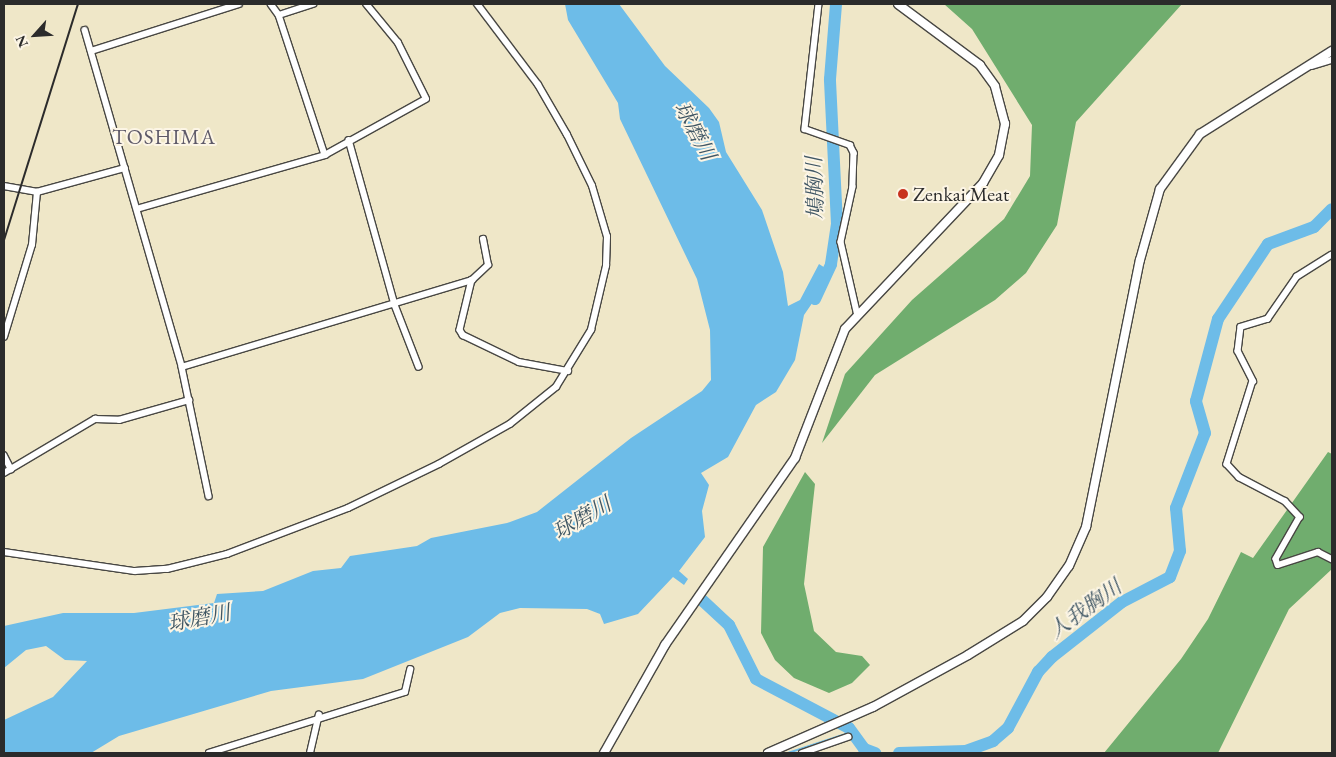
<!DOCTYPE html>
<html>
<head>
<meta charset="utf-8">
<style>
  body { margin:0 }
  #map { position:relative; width:1336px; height:757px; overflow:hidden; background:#efe7c8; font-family:"EB Garamond","Noto Serif JP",serif }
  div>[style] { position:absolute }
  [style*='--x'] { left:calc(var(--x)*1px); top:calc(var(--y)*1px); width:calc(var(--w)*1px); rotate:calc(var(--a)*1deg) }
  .forest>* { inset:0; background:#70ad6e }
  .water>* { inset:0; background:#6dbce8 }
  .stream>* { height:2px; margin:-1px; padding:0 1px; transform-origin:1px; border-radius:1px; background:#6dbce8 }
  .river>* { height:12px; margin:-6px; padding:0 6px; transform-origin:6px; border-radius:6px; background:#6dbce8 }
  .roads { filter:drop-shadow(1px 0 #484743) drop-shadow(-1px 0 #484743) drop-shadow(0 1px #484743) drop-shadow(0 -1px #484743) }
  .street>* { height:5.5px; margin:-2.75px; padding:0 2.75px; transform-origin:2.75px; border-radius:2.75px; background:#fff }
  .secondary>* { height:8px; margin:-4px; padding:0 4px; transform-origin:4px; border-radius:4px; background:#fff }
  .rail>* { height:2px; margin:-1px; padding:0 1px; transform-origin:1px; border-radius:1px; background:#2b2b2b }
  .dots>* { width:14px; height:14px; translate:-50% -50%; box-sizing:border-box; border:2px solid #fcf5e5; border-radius:50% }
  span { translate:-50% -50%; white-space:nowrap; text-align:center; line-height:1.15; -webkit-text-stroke:4px #fcf5e5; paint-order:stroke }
  .poi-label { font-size:20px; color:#2b2b2b }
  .left { translate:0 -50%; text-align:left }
  .water-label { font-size:21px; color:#3f5664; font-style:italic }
  .neighbourhood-label { font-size:21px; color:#5d5968; letter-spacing:1px }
  .frame { position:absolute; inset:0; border:5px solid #2b2b2b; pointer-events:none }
  .north { position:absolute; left:10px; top:10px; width:50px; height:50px; -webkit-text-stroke:4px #fcf5e5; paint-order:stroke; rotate:244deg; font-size:14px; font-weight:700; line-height:20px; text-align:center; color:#2b2b2b }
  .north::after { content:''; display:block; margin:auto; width:18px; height:22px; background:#2b2b2b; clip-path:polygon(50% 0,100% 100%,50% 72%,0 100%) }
</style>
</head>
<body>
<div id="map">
  <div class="forest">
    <i style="clip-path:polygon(944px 4px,1182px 4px,1076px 122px,1057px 225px,1026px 273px,995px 300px,875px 375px,822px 443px,845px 374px,912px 300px,1004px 219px,1030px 176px,1032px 125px,972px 29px)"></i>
    <i style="clip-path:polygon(1328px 452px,1332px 454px,1332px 569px,1289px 609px,1218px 753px,1104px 753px,1181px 659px,1208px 619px,1241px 552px,1253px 558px)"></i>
    <i style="clip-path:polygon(805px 472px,815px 484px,804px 584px,814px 631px,836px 652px,862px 656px,870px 665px,852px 683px,829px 693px,794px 678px,775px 660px,761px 633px,763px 547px)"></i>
  </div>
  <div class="water">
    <i style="clip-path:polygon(565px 4px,619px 4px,665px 66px,709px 108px,719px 122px,726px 152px,762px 210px,783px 272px,788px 306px,800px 300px,819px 264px,833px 273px,820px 276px,817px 283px,824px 286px,804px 315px,795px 360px,776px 392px,756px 405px,728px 457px,701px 473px,709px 485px,702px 511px,705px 537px,679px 571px,688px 579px,684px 585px,673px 577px,638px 614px,604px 624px,600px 614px,587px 609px,520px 608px,500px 613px,468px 637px,363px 679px,271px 691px,119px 736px,91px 753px,4px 753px,4px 720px,53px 697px,87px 661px,65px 660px,46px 646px,26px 650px,4px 668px,4px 626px,63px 613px,134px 613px,214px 603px,217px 594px,263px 591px,313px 571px,341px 568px,350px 556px,417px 546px,431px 538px,507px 523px,537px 512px,631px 438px,702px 391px,711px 380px,710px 330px,697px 279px,620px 119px,618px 103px,568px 20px)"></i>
  </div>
  <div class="stream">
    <i style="--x:788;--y:753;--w:67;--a:-18.2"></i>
  </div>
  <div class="river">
    <i style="--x:815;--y:299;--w:38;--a:-65"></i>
    <i style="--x:831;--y:264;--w:40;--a:-81.5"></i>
    <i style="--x:837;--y:224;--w:145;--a:-92.8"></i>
    <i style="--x:830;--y:79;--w:75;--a:-85.4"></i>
    <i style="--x:702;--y:600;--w:37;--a:43"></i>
    <i style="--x:729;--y:625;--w:60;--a:63.4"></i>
    <i style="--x:756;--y:679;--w:105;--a:27.8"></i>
    <i style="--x:849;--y:728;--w:26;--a:54"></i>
    <i style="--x:864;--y:749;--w:12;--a:20"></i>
    <i style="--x:899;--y:753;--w:67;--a:-1.7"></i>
    <i style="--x:966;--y:751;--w:29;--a:-20"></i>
    <i style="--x:993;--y:741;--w:20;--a:-41"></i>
    <i style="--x:1008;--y:728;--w:64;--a:-61.8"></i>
    <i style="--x:1038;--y:672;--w:21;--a:-47"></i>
    <i style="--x:1052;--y:657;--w:89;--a:-38.2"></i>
    <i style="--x:1122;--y:602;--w:54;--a:-27.5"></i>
    <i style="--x:1170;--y:577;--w:28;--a:-69"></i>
    <i style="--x:1180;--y:551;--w:43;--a:-95.3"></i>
    <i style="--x:1176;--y:508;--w:80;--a:-68.9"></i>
    <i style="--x:1205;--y:433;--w:33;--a:-106"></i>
    <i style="--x:1196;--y:401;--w:85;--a:-75"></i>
    <i style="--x:1218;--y:319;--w:90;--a:-56.3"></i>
    <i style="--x:1268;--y:244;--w:49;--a:-20.3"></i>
    <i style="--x:1314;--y:227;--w:25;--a:-45"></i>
  </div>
  <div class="roads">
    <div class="street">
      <i style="--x:271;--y:4;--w:14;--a:54"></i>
      <i style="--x:279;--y:15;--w:147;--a:71.8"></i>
      <i style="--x:819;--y:4;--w:126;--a:96.4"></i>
      <i style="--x:805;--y:129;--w:48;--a:19.6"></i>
      <i style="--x:850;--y:145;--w:9;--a:63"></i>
      <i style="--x:854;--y:153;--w:34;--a:92"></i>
      <i style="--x:853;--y:187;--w:56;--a:102.3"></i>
      <i style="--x:841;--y:242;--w:72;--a:77.1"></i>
      <i style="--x:279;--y:15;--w:36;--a:-18"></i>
      <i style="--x:85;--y:30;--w:351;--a:73.9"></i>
      <i style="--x:182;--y:367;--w:132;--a:78.2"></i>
      <i style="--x:91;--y:51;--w:155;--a:-17.6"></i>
      <i style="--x:1312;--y:66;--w:21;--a:-17"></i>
      <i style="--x:349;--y:140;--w:171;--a:74.4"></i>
      <i style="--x:395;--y:305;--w:66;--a:68.8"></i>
      <i style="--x:4;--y:186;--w:34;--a:10"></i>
      <i style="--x:37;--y:192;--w:91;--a:-15.3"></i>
      <i style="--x:137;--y:209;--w:196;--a:-16"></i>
      <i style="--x:325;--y:155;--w:115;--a:-29"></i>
      <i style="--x:426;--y:99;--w:63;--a:-116.6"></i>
      <i style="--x:398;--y:43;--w:50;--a:-129.4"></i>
      <i style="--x:1332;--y:255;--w:41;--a:147.8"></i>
      <i style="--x:1297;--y:277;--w:51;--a:124.6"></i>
      <i style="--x:1268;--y:319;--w:28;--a:163"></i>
      <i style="--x:1241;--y:327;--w:24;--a:97"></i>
      <i style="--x:1238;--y:351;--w:34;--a:63"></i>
      <i style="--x:1253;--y:381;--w:87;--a:107.4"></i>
      <i style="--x:1227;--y:464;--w:18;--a:47"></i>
      <i style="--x:1239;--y:477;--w:52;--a:27.6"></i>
      <i style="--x:1285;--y:501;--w:22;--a:47"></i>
      <i style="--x:1300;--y:517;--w:48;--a:119.7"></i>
      <i style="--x:1276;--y:559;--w:6;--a:72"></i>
      <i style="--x:1278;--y:565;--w:42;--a:-18"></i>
      <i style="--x:1318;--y:552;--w:16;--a:27"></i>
      <i style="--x:472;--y:280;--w:51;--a:103.5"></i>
      <i style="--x:460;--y:330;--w:6;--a:59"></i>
      <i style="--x:463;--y:335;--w:62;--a:25.7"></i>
      <i style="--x:519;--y:362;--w:50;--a:10.4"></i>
      <i style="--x:4;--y:337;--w:96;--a:-73.1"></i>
      <i style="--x:32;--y:245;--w:53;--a:-84.6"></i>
      <i style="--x:182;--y:367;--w:303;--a:-16.7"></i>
      <i style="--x:472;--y:280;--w:22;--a:-43"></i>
      <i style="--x:488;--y:265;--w:26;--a:-101"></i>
      <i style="--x:4;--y:455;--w:16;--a:63"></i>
      <i style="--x:4;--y:473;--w:106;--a:-30.7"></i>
      <i style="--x:95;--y:419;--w:24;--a:2"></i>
      <i style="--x:119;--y:420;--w:73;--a:-15.9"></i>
      <i style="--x:4;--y:552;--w:132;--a:8.3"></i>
      <i style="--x:135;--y:571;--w:32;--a:-4"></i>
      <i style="--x:167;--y:569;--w:62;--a:-14"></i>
      <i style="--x:227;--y:554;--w:129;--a:-20.8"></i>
      <i style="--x:348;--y:508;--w:101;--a:-25.8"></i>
      <i style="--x:439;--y:464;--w:81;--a:-29.4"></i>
      <i style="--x:510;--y:424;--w:59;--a:-38.8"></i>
      <i style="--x:556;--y:387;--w:67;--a:-58.4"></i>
      <i style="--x:591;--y:330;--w:66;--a:-76.8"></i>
      <i style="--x:606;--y:266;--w:29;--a:-88"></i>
      <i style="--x:607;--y:237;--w:53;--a:-106.4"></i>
      <i style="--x:592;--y:186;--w:57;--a:-116.1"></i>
      <i style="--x:567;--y:135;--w:58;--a:-120.1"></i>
      <i style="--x:538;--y:85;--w:101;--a:-127"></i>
      <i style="--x:209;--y:753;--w:205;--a:-17.3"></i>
      <i style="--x:405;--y:692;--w:23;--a:-77"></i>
      <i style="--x:310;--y:753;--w:39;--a:-77"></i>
      <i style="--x:802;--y:753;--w:49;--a:-19.2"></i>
    </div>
    <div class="secondary">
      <i style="--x:604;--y:753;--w:124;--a:-60.5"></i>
      <i style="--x:665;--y:645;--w:228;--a:-55.2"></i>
      <i style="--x:795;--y:458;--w:138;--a:-68.8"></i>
      <i style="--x:845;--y:329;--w:201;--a:-46.6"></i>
      <i style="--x:983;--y:183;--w:32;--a:-60"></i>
      <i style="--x:999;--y:155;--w:32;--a:-79"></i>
      <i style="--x:1005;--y:124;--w:39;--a:-105"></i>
      <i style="--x:995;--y:86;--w:26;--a:-126"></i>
      <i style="--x:980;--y:65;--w:102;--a:-143.4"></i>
      <i style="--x:768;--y:753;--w:115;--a:-23.7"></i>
      <i style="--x:873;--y:707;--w:108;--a:-28.7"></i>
      <i style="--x:968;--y:655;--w:65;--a:-31.7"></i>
      <i style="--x:1023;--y:621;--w:34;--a:-45"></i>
      <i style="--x:1047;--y:597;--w:38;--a:-55"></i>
      <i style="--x:1069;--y:566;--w:43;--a:-66.4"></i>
      <i style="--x:1086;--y:527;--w:272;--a:-78.6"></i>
      <i style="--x:1140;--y:260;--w:74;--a:-74.3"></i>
      <i style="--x:1160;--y:189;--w:68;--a:-54"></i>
      <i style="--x:1200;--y:134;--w:156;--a:-32.2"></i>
    </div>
  </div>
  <div class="rail">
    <i style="--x:4;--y:240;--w:247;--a:-72.6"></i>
  </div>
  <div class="dots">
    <i style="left:903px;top:194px;background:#c8321e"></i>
  </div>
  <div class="poi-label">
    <span class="left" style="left:913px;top:194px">Zenkai Meat</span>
  </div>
  <div class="water-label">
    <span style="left:695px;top:131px;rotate:62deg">球磨川</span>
    <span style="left:815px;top:188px;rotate:-92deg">鳩胸川</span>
    <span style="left:582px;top:518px;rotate:-30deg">球磨川</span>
    <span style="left:1085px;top:609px;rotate:-36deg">人我胸川</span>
    <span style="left:199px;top:618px;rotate:-11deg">球磨川</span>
  </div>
  <div class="neighbourhood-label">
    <span style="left:164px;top:137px">TOSHIMA</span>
  </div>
  <div class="frame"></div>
  <div class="north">N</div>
</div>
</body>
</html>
